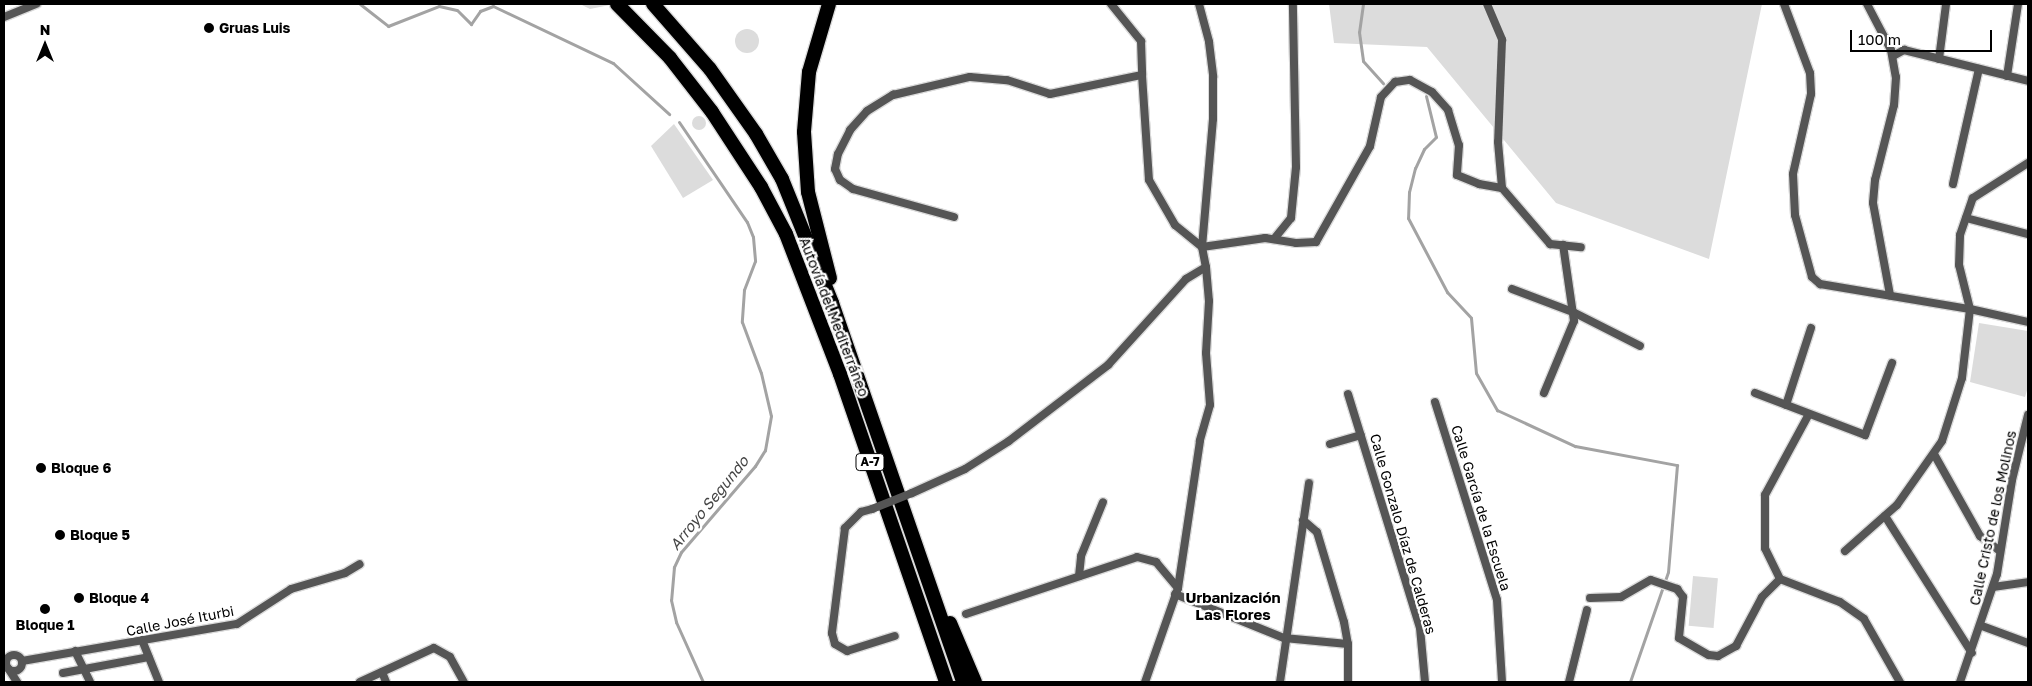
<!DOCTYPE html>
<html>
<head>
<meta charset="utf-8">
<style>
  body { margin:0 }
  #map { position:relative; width:2032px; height:686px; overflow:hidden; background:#fff; font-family:"Golos Text",sans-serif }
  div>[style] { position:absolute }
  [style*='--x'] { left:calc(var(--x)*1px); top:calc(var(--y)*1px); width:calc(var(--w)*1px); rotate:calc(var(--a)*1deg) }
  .green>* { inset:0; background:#dcdcdc; transform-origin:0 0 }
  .round { border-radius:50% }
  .stream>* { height:3px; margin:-1.5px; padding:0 1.5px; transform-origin:1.5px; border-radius:1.5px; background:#a3a3a3 }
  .roads { filter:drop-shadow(1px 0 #dbdbdb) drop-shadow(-1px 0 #dbdbdb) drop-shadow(0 1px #dbdbdb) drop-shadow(0 -1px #dbdbdb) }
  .street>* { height:8px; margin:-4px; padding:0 4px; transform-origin:4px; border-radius:4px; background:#555 }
  .street>.ring { margin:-4px; padding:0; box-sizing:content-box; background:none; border:8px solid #555; border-radius:50% }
  .highway>* { height:14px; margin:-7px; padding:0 7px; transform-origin:7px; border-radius:7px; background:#000 }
  .street-bridge>* { height:8px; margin:-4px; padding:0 4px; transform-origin:4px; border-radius:4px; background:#555 }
  .dots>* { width:14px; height:14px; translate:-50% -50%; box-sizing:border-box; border:2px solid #fff; border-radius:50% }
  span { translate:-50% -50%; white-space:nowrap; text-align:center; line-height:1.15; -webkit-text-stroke:4.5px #fff; paint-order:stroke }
  .shield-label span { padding:1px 4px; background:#fff; border:1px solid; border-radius:4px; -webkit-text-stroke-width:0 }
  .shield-label { font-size:12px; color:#000; font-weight:700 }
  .poi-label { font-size:14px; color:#000; font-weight:700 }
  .left { translate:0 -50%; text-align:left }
  .street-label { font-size:14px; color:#000 }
  .water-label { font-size:15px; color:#444; font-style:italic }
  .neighbourhood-label { font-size:15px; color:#000; font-weight:700 }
  .frame { position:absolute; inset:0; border:5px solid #000; pointer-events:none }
  .north { position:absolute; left:20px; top:20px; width:50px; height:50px; -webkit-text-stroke:4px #fff; paint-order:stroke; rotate:0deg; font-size:14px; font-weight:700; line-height:20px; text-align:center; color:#000 }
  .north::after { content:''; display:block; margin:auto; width:18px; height:22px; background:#000; clip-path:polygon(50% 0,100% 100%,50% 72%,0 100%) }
  .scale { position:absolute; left:1850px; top:30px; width:142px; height:22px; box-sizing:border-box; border:2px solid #000; border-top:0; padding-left:6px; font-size:15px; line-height:18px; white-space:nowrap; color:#000; -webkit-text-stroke:4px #fff; paint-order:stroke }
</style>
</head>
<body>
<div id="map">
  <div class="green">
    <i style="clip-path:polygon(580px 4px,608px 4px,610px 5px,590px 9px)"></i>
    <i style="clip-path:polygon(1329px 4px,1762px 4px,1709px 259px,1556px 203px,1427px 47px,1334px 43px)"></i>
    <i class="round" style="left:735px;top:29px;width:24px;height:24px"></i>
    <i class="round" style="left:692px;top:116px;width:14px;height:14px"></i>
    <i style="clip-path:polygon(674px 124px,713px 180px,683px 198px,651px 146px)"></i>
    <i style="clip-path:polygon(1979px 323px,2028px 331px,2028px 387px,2025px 397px,1970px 382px)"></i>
    <i style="left:1693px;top:576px;width:25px;height:50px;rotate:5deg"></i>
  </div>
  <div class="stream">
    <i style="--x:360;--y:4;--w:36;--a:38"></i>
    <i style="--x:388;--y:26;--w:55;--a:-21.4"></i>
    <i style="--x:439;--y:6;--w:18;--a:13"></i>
    <i style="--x:457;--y:10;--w:20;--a:45"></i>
    <i style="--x:471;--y:24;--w:16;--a:-55"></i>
    <i style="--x:480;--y:11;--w:14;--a:-21"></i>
    <i style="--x:493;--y:6;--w:133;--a:25.4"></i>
    <i style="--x:613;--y:63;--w:76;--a:42.3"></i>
    <i style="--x:1363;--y:4;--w:28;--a:98"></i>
    <i style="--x:1359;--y:32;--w:29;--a:82"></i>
    <i style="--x:1363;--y:61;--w:30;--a:48"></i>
    <i style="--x:1426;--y:96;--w:42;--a:76.3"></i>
    <i style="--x:1436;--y:137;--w:17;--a:135"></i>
    <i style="--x:1424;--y:149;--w:21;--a:115"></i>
    <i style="--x:1415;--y:168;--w:25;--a:104"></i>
    <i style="--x:1409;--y:192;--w:26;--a:92"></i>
    <i style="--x:1408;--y:218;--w:84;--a:62.2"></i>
    <i style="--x:1447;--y:292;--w:35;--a:47"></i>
    <i style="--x:1471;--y:318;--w:55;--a:84.8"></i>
    <i style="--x:1476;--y:373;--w:43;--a:60.4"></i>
    <i style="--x:1497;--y:410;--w:86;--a:24.8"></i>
    <i style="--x:1575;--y:446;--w:104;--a:10.6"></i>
    <i style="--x:1677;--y:465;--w:107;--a:94.8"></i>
    <i style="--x:1668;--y:572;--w:116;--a:109.1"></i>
    <i style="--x:679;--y:122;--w:121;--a:55.8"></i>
    <i style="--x:747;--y:222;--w:16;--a:68"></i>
    <i style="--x:753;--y:237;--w:24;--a:85"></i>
    <i style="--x:755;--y:261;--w:31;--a:111"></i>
    <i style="--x:744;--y:290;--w:32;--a:94"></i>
    <i style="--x:742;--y:322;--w:54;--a:69.6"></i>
    <i style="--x:761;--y:373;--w:44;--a:76.9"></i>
    <i style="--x:771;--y:416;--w:35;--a:100"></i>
    <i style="--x:765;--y:450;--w:19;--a:122"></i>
    <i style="--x:755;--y:466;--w:113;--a:130.7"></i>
    <i style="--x:681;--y:552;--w:17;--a:115"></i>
    <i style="--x:674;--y:567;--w:33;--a:95"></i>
    <i style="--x:671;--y:600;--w:23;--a:77"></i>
    <i style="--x:676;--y:622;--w:66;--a:65.8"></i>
  </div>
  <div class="roads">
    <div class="street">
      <i style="--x:1111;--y:4;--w:48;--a:51"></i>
      <i style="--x:1141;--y:41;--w:34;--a:88"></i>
      <i style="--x:1199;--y:4;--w:39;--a:75"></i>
      <i style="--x:1209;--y:42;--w:35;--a:83"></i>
      <i style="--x:1213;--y:77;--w:42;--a:90"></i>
      <i style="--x:1213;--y:119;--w:128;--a:94.9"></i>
      <i style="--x:1487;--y:4;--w:39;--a:67"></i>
      <i style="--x:1502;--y:40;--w:102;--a:92.2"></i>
      <i style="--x:1498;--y:142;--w:46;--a:85"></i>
      <i style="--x:1784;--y:4;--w:74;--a:69.4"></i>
      <i style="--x:1810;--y:73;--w:21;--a:87"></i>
      <i style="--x:1811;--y:94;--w:82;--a:102.7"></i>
      <i style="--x:1793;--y:174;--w:41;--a:87.2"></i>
      <i style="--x:1795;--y:215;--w:64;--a:74.7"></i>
      <i style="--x:1812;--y:277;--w:11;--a:41"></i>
      <i style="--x:1820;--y:284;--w:152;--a:9.5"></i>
      <i style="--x:1970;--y:309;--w:59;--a:12.6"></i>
      <i style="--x:1867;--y:4;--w:52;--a:62.4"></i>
      <i style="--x:1891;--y:50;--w:27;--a:80"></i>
      <i style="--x:1896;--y:77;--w:28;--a:94"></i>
      <i style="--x:1894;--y:105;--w:77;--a:104.2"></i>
      <i style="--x:1875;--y:180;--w:23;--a:95"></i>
      <i style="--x:1873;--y:203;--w:94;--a:79.5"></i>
      <i style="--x:4;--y:17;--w:35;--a:-22"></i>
      <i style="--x:1893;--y:56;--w:13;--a:-29"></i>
      <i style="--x:1904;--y:50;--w:128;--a:14"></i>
      <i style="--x:1939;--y:59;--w:55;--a:-82.7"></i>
      <i style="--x:2007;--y:76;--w:73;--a:-81.3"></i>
      <i style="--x:1953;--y:184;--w:118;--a:-77.3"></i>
      <i style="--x:954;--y:217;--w:105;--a:-164.5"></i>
      <i style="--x:853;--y:189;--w:16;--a:-145"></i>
      <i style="--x:840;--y:180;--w:12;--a:-114"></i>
      <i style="--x:835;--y:169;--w:15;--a:-79"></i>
      <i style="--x:838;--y:154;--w:27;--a:-63"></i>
      <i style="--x:850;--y:130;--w:25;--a:-48"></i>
      <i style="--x:867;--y:111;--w:31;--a:-32"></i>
      <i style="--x:893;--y:95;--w:79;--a:-13.2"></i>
      <i style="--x:970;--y:77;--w:37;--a:5"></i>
      <i style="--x:1007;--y:80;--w:45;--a:18"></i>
      <i style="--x:1050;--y:94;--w:94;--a:-11.7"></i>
      <i style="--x:1142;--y:75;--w:105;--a:86.2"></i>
      <i style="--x:1149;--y:180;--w:52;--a:60"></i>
      <i style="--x:1175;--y:225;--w:35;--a:39"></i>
      <i style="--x:1202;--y:247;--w:20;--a:79"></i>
      <i style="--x:1206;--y:267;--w:34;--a:85"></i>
      <i style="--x:1209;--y:301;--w:52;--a:93.3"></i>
      <i style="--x:1206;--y:353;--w:52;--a:85.6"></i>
      <i style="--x:1210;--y:405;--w:37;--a:106"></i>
      <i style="--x:1200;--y:441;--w:149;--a:98.5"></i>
      <i style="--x:1178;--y:588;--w:100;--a:109.3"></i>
      <i style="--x:1966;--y:218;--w:64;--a:14.5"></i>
      <i style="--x:1274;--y:239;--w:27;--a:-51"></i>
      <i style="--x:1291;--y:218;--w:51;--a:-84.4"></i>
      <i style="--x:1296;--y:167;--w:163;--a:-91.1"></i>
      <i style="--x:1202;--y:247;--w:64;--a:-8.1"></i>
      <i style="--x:1265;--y:238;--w:31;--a:9"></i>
      <i style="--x:1296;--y:243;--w:20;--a:-3"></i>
      <i style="--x:1316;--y:242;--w:110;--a:-60.6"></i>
      <i style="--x:1370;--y:146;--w:50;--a:-77.3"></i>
      <i style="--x:1381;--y:97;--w:21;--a:-47"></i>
      <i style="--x:1395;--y:82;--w:15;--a:-8"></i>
      <i style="--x:1410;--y:80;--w:25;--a:29"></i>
      <i style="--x:1432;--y:92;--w:24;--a:48"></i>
      <i style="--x:1448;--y:110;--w:37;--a:73"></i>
      <i style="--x:1459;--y:145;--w:30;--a:94"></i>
      <i style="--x:1457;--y:175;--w:24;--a:22"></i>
      <i style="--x:1479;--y:184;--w:23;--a:10"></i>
      <i style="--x:1502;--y:188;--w:74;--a:49.4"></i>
      <i style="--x:1550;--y:244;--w:31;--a:6"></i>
      <i style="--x:1512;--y:289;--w:65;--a:20.7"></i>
      <i style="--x:1573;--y:312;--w:75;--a:26.9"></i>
      <i style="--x:1544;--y:393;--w:78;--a:-67.4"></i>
      <i style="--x:1574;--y:321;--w:77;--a:-98.2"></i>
      <i style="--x:1755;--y:393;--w:118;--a:20.9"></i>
      <i style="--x:1865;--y:435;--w:77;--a:-69.4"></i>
      <i style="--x:1348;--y:394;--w:245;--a:72.9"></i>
      <i style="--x:1420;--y:628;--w:54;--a:84.7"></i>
      <i style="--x:1435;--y:402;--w:207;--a:72.6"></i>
      <i style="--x:1497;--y:600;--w:82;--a:86.5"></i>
      <i style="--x:1786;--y:405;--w:81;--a:-72"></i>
      <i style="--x:1330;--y:444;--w:32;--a:-16"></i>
      <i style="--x:1934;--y:454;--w:94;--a:60.7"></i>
      <i style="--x:1980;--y:536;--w:25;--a:37"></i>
      <i style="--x:912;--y:493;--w:58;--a:-24.4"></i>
      <i style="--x:965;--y:469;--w:52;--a:-32.5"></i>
      <i style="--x:1009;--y:441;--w:125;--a:-37.5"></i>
      <i style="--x:1108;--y:365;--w:116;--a:-47.8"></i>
      <i style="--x:1186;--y:279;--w:23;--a:-31"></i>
      <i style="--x:872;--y:509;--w:11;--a:165"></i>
      <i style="--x:861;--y:512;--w:23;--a:135"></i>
      <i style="--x:845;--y:528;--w:106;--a:97.1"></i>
      <i style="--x:832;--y:633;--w:11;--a:75"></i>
      <i style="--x:835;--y:644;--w:14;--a:30"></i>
      <i style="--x:847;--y:651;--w:50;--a:-17.4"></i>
      <i style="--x:1885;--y:516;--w:162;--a:57.6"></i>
      <i style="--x:1303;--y:520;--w:18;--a:41"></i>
      <i style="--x:1317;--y:532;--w:94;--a:73.3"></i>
      <i style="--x:1344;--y:622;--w:22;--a:80"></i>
      <i style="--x:1348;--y:644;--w:38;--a:90"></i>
      <i style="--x:1845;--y:551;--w:69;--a:-41.5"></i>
      <i style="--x:1897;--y:505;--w:78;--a:-54.9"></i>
      <i style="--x:1942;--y:441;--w:66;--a:-72.4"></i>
      <i style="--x:1962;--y:378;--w:69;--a:-83.4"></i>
      <i style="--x:1970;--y:309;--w:45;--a:-104"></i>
      <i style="--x:1959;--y:265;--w:30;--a:-88"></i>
      <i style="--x:1960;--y:235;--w:39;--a:-71"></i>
      <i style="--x:1973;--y:198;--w:65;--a:-32.5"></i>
      <i style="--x:1079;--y:576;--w:20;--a:-84"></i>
      <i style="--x:1081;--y:556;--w:58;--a:-67.8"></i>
      <i style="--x:1780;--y:579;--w:34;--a:-116"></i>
      <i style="--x:1765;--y:548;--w:53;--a:-90"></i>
      <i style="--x:1765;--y:495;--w:92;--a:-61.5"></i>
      <i style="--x:1780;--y:579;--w:64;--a:21"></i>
      <i style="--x:1840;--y:602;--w:29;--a:35"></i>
      <i style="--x:1864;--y:619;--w:73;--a:60.3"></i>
      <i style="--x:1993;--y:587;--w:35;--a:-8"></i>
      <i style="--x:1175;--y:594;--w:118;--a:22"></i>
      <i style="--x:1284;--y:638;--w:64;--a:5.4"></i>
      <i style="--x:1590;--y:598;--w:31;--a:-2"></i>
      <i style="--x:1621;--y:597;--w:34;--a:-30"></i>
      <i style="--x:1651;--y:580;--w:28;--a:19"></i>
      <i style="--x:1677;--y:589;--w:10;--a:53"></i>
      <i style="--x:1683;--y:597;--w:41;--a:95.6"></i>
      <i style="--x:1679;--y:638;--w:34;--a:30"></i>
      <i style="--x:1709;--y:655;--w:9;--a:6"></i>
      <i style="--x:1718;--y:656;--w:21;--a:-29"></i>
      <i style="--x:1736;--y:646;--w:55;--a:-62"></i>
      <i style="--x:1762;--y:597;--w:25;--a:-45"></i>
      <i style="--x:966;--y:614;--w:180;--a:-18.4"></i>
      <i style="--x:1137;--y:557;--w:20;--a:15"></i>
      <i style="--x:1156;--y:562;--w:34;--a:50"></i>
      <i style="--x:1982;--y:626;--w:49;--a:20.3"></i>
      <i style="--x:142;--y:640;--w:45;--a:68"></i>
      <i style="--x:75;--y:651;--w:34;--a:64"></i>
      <i class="ring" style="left:6px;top:655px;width:8px;height:8px"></i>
      <i style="--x:22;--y:661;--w:218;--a:-9.8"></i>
      <i style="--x:237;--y:624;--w:64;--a:-32.9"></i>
      <i style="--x:291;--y:589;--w:56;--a:-16.5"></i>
      <i style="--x:345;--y:573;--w:17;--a:-31"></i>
      <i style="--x:8;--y:668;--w:17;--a:57"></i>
      <i style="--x:382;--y:672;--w:11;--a:68"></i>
      <i style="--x:63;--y:673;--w:87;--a:-10.5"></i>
      <i style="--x:360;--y:682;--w:81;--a:-24.7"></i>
      <i style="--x:434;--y:648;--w:18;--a:29"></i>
      <i style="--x:450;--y:657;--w:29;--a:61"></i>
      <i style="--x:1280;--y:682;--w:201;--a:-81.7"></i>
      <i style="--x:1569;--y:682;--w:74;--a:-76"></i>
      <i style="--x:1960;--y:682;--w:114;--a:-71.1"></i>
      <i style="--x:1997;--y:574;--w:95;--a:-80.9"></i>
      <i style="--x:2012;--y:480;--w:67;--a:-76.2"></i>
    </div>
    <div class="highway">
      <i style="--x:617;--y:4;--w:76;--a:45.5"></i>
      <i style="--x:670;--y:58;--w:68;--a:52.1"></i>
      <i style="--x:712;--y:112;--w:90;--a:56.8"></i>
      <i style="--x:761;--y:187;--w:53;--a:62"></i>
      <i style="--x:786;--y:234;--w:150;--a:68.9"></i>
      <i style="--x:840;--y:374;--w:326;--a:71"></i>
      <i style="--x:653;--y:4;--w:86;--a:48.8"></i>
      <i style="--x:710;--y:69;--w:80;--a:54.7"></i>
      <i style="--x:756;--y:134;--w:52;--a:60"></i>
      <i style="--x:782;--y:179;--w:134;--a:68"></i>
      <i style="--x:832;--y:303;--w:401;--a:70.9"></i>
      <i style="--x:829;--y:4;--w:71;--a:106.4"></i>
      <i style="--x:809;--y:72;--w:60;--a:94.8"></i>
      <i style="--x:804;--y:132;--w:60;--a:86.2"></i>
      <i style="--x:808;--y:192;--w:89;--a:75.7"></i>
      <i style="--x:950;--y:623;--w:64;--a:67"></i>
    </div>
  </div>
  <div class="street-bridge">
    <i style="--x:872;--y:509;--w:43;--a:-21.8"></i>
  </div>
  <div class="dots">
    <i style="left:209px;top:28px;background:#000"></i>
    <i style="left:41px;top:468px;background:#000"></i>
    <i style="left:60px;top:535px;background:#000"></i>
    <i style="left:79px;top:598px;background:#000"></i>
    <i style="left:45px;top:609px;background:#000"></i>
  </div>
  <div class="shield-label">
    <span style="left:870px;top:462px">A-7</span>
  </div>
  <div class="poi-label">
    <span class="left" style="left:219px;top:28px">Gruas Luis</span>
    <span class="left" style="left:51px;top:468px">Bloque 6</span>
    <span class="left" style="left:70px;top:535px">Bloque 5</span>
    <span class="left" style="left:89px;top:598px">Bloque 4</span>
    <span style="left:45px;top:625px">Bloque 1</span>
  </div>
  <div class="street-label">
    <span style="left:834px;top:317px;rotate:69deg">Autovía del Mediterráneo</span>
    <span style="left:1481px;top:508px;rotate:73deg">Calle García de la Escuela</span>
    <span style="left:1993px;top:518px;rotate:-78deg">Calle Cristo de los Molinos</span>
    <span style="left:1403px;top:534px;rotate:74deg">Calle Gonzalo Díaz de Calderas</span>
    <span style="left:180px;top:621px;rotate:-11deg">Calle José Iturbi</span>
  </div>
  <div class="water-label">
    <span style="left:709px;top:503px;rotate:-51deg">Arroyo Segundo</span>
  </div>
  <div class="neighbourhood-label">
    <span style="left:1233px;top:606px">Urbanización<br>Las Flores</span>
  </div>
  <div class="frame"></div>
  <div class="north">N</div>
  <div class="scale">100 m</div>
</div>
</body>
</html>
